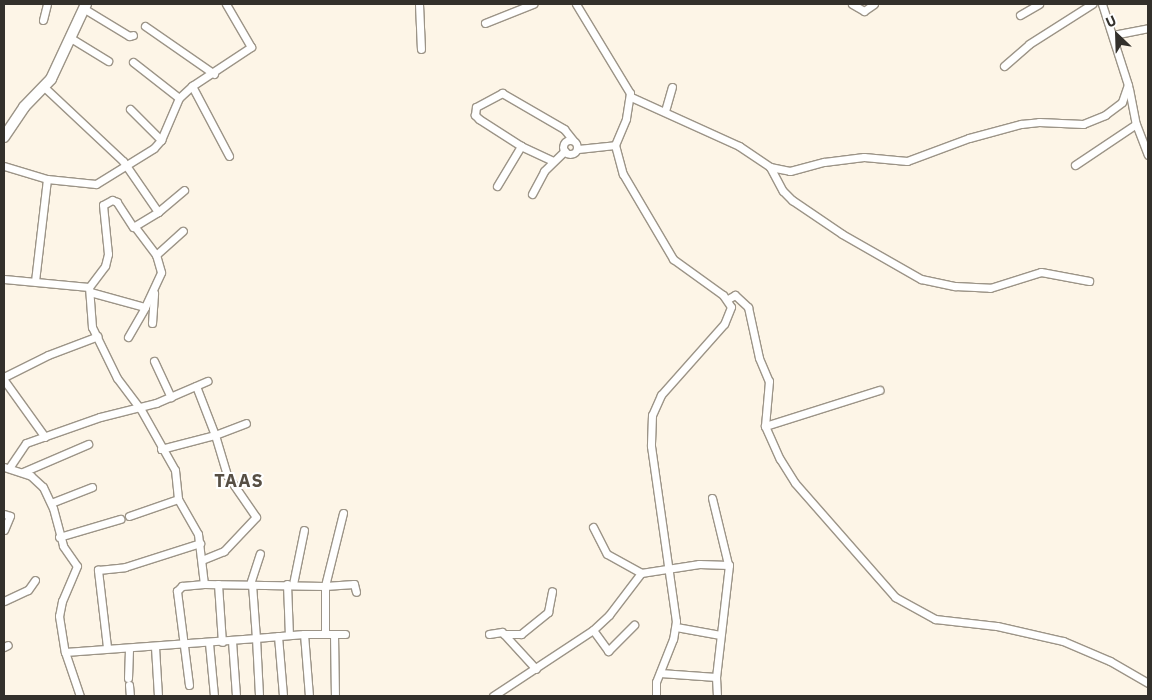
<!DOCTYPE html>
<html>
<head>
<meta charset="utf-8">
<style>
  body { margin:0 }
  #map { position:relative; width:1152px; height:700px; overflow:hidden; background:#fdf5e7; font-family:"IBM Plex Sans",sans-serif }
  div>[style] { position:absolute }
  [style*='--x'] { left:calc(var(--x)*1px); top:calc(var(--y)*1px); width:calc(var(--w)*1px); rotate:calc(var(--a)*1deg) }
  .roads { filter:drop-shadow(1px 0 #9c9487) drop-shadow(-1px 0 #9c9487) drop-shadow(0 1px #9c9487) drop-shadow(0 -1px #9c9487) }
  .street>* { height:7px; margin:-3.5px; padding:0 3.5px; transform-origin:3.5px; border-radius:3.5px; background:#fff }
  .street>.ring { margin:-3.5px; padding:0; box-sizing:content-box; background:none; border:7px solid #fff; border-radius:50% }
  .secondary>* { height:10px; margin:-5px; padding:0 5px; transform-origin:5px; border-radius:5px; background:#fff }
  span { translate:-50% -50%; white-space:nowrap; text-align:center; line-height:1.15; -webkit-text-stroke:4px #fff; paint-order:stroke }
  .district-label { font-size:18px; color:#574f44; font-weight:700; letter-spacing:1px }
  .frame { position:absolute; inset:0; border:5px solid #33302b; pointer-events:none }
  .north { position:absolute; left:1092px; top:10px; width:50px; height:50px; -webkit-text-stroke:4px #fff; paint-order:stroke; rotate:336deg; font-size:14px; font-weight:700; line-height:20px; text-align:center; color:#33302b }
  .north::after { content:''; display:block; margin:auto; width:18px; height:22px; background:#33302b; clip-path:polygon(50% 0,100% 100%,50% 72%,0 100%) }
</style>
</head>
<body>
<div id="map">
  <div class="roads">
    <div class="street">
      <i style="--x:419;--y:4;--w:45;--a:87.5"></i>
      <i style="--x:576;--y:4;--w:104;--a:58.8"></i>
      <i style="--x:630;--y:93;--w:26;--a:99"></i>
      <i style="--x:626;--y:119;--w:28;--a:113"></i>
      <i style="--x:615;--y:145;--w:30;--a:75"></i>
      <i style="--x:623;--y:174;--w:99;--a:59.5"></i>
      <i style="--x:673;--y:259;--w:62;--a:35.8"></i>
      <i style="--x:723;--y:295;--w:14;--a:56"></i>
      <i style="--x:731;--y:307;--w:18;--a:112"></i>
      <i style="--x:724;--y:324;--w:95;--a:131.6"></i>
      <i style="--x:661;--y:395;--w:22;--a:114"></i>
      <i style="--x:652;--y:415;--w:31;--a:92"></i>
      <i style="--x:651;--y:446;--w:177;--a:81.9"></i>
      <i style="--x:676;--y:621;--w:18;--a:99"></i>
      <i style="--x:673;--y:639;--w:46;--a:111.6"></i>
      <i style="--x:656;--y:682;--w:14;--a:90"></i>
      <i style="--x:852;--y:4;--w:14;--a:30"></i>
      <i style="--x:864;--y:11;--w:12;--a:-35"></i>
      <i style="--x:83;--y:8;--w:54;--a:31.3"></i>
      <i style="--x:129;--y:36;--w:4;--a:-14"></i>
      <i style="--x:1020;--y:15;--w:22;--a:-30"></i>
      <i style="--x:43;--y:20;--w:16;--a:-76"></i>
      <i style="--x:485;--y:23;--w:52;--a:-21.6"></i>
      <i style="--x:145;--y:26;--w:84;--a:34.8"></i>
      <i style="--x:1113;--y:35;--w:36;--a:-11"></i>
      <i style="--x:69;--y:37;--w:46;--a:31.6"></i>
      <i style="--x:133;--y:62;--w:58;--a:38"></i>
      <i style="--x:1004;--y:66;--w:33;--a:-41"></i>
      <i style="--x:1029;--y:44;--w:75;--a:-32.4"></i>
      <i style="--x:43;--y:86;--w:110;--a:43.2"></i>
      <i style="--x:123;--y:161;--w:62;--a:55.5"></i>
      <i style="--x:158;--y:212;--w:29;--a:149"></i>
      <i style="--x:133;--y:227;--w:30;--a:-123"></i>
      <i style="--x:117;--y:202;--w:5;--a:-158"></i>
      <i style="--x:112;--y:200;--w:10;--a:151"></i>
      <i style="--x:103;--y:205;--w:49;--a:84.2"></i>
      <i style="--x:108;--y:254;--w:12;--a:104"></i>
      <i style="--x:105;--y:266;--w:26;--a:127"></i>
      <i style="--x:192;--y:86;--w:79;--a:62.1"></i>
      <i style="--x:1129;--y:89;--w:36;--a:79"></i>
      <i style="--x:1136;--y:124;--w:33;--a:69"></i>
      <i style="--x:631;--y:97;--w:119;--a:24.4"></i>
      <i style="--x:739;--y:146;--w:37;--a:34"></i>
      <i style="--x:770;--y:167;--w:27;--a:62"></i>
      <i style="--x:783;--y:191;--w:13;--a:45"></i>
      <i style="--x:792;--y:200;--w:60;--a:34.2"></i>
      <i style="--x:842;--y:234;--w:91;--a:29.7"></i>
      <i style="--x:921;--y:279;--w:35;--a:12"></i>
      <i style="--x:955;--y:286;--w:35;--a:3"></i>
      <i style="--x:990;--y:288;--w:53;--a:-17.4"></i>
      <i style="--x:1041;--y:272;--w:49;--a:10.6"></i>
      <i style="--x:130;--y:109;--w:44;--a:45"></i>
      <i style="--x:665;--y:111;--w:25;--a:-74"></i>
      <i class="ring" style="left:563px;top:140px;width:7px;height:7px"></i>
      <i style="--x:578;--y:149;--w:37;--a:-6"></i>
      <i style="--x:553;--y:161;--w:35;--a:-155"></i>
      <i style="--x:521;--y:146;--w:50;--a:-147.3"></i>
      <i style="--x:479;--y:119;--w:6;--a:-135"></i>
      <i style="--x:475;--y:115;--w:8;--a:-83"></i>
      <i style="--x:476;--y:107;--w:30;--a:-28"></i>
      <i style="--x:502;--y:93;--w:72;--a:30.1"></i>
      <i style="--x:564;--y:129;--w:14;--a:51"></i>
      <i style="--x:1075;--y:165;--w:73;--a:-33.9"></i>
      <i style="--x:4;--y:166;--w:45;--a:16.8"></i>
      <i style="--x:47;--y:179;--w:103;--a:96.7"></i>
      <i style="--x:770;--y:167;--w:20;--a:11"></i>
      <i style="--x:790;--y:171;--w:35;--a:-15"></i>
      <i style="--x:824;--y:162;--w:40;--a:-7.1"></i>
      <i style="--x:864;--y:157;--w:43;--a:5.3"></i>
      <i style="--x:907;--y:161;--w:66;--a:-20.4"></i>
      <i style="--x:969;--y:138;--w:54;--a:-15.1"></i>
      <i style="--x:1021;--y:124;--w:18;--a:-6"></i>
      <i style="--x:1039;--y:122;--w:44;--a:2.6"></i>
      <i style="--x:1083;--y:124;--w:24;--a:-22"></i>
      <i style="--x:1105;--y:115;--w:21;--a:-37"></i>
      <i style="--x:1122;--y:102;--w:18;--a:-71"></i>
      <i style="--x:1128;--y:85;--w:85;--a:-107.8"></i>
      <i style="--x:47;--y:179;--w:49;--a:5.8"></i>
      <i style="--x:96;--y:184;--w:68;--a:-31.8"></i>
      <i style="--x:154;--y:148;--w:11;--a:-49"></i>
      <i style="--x:161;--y:140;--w:46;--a:-66.8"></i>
      <i style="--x:179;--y:98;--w:18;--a:-43"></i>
      <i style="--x:192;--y:86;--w:71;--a:-33.5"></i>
      <i style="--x:251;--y:47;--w:50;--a:-120.2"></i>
      <i style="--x:497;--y:186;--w:47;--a:-59"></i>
      <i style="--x:532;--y:194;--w:26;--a:-62"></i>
      <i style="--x:544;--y:171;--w:29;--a:-44"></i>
      <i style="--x:158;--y:212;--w:34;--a:-40"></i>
      <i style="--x:135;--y:227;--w:35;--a:53"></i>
      <i style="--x:4;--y:279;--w:85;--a:5.4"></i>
      <i style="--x:89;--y:287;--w:40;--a:85.7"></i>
      <i style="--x:92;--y:327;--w:57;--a:63.9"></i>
      <i style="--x:117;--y:378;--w:38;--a:53"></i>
      <i style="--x:140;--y:408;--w:71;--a:60.6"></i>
      <i style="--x:175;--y:470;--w:29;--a:84"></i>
      <i style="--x:178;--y:499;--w:40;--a:60.3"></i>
      <i style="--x:198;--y:534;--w:50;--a:83.2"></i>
      <i style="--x:204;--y:584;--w:121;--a:0.9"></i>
      <i style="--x:325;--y:586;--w:48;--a:90"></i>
      <i style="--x:90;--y:292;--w:57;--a:15.3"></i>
      <i style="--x:145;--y:307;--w:38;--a:-65"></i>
      <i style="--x:161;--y:272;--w:18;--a:-106"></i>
      <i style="--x:156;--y:255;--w:36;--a:-42"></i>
      <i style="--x:728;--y:299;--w:8;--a:-30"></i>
      <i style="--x:735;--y:295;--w:18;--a:43"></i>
      <i style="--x:748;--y:307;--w:52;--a:77.8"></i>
      <i style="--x:759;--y:358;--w:25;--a:67"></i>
      <i style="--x:769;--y:381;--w:45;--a:95.1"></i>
      <i style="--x:765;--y:426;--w:36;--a:66"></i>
      <i style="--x:780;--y:459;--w:28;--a:58"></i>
      <i style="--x:795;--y:483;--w:152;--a:48.7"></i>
      <i style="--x:895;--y:597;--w:46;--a:28.8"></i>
      <i style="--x:935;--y:619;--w:62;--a:6.4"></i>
      <i style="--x:997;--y:626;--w:68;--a:12.8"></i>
      <i style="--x:1063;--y:641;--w:51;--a:23.1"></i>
      <i style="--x:1110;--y:661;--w:44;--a:30.1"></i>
      <i style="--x:152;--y:323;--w:30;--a:-86"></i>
      <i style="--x:128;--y:337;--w:34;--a:-60"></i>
      <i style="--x:154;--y:361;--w:40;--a:65"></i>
      <i style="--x:4;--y:377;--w:49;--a:-26.6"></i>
      <i style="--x:48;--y:355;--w:53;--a:-20.8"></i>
      <i style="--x:4;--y:380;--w:70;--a:54.3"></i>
      <i style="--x:196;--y:386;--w:53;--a:68.8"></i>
      <i style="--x:215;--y:435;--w:33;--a:-21"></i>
      <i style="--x:765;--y:426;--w:120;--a:-17.5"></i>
      <i style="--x:161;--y:449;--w:56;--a:-14.5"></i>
      <i style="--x:215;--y:435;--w:42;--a:73.3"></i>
      <i style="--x:227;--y:475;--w:51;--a:55.4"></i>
      <i style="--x:256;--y:517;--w:47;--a:133.3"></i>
      <i style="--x:224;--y:551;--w:24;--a:158"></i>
      <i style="--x:4;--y:467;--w:28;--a:18"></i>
      <i style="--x:31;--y:476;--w:16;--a:43"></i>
      <i style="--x:43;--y:487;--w:23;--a:65"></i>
      <i style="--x:53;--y:508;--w:39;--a:75"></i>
      <i style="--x:63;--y:546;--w:24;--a:55"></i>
      <i style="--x:77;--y:566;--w:38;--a:113"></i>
      <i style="--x:62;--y:601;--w:15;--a:101"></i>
      <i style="--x:59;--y:616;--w:36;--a:81"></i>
      <i style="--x:65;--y:652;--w:46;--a:71.2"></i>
      <i style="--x:9;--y:468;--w:30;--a:-56"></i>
      <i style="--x:26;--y:443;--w:78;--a:-19.4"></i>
      <i style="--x:100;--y:417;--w:58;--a:-14"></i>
      <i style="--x:156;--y:403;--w:56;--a:-23.3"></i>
      <i style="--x:23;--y:472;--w:71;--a:-23.3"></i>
      <i style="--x:712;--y:498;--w:68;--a:76.4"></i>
      <i style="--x:51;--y:503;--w:44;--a:-21.3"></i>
      <i style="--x:343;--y:513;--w:75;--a:103.9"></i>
      <i style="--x:325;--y:586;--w:29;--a:-4"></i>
      <i style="--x:354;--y:584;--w:8;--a:76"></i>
      <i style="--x:4;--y:514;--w:6;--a:18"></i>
      <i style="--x:10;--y:516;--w:15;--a:113"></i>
      <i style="--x:129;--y:516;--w:52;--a:-19.1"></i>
      <i style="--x:593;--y:527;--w:30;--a:63"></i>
      <i style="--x:607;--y:554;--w:39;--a:29"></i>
      <i style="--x:59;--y:537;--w:64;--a:-16.4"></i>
      <i style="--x:218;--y:584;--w:58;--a:86.1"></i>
      <i style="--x:250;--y:584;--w:32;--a:-72"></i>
      <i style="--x:252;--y:584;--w:54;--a:85.8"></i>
      <i style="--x:256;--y:638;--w:48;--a:-4.8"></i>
      <i style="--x:304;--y:634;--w:62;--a:85.4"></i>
      <i style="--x:287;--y:584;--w:51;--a:87.8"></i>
      <i style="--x:293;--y:584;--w:55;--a:-78.5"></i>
      <i style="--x:4;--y:601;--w:26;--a:-25"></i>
      <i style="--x:28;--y:590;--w:12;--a:-55"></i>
      <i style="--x:676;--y:627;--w:45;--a:10.3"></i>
      <i style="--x:593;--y:630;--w:26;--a:54"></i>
      <i style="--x:608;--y:651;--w:37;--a:-45"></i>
      <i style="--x:304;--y:634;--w:41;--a:0"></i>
      <i style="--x:334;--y:634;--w:62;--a:89.1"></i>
      <i style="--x:489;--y:634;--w:13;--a:-9"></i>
      <i style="--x:502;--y:632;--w:50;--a:47.4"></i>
      <i style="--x:504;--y:634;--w:17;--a:0"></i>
      <i style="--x:521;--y:634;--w:35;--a:-39"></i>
      <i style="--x:548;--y:612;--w:21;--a:-79"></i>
      <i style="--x:278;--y:636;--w:60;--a:85.2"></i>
      <i style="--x:232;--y:641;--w:55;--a:85.8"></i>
      <i style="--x:209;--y:643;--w:53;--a:84.6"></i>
      <i style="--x:4;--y:647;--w:4;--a:-27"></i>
      <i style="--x:107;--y:647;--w:78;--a:-96.7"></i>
      <i style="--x:98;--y:570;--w:27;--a:-6"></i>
      <i style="--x:125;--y:567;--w:79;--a:-17.7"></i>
      <i style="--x:155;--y:647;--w:49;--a:86.5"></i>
      <i style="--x:65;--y:652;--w:192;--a:-4.2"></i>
      <i style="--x:256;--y:638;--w:58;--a:87"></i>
      <i style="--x:660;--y:673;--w:56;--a:4.1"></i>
      <i style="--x:716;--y:677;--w:19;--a:87"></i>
      <i style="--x:128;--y:678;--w:30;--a:-88"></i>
      <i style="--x:129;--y:685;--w:11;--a:85"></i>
      <i style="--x:189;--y:685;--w:95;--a:-97.3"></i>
      <i style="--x:177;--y:591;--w:7;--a:-45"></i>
      <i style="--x:182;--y:586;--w:22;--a:-5"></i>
      <i style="--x:493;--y:696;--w:120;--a:-33.4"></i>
      <i style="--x:593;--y:630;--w:22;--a:-43"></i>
      <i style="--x:609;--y:615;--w:53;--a:-52.7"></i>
      <i style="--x:641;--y:573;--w:59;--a:-8.8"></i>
      <i style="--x:699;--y:564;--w:30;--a:2"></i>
      <i style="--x:729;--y:565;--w:113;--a:96.6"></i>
    </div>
    <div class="secondary">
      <i style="--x:4;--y:137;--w:36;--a:-56"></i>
      <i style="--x:24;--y:107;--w:39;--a:-46"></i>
      <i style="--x:51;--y:79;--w:83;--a:-65"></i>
    </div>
  </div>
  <div class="district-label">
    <span style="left:239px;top:481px">TAAS</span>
  </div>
  <div class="frame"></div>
  <div class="north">U</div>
</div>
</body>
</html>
